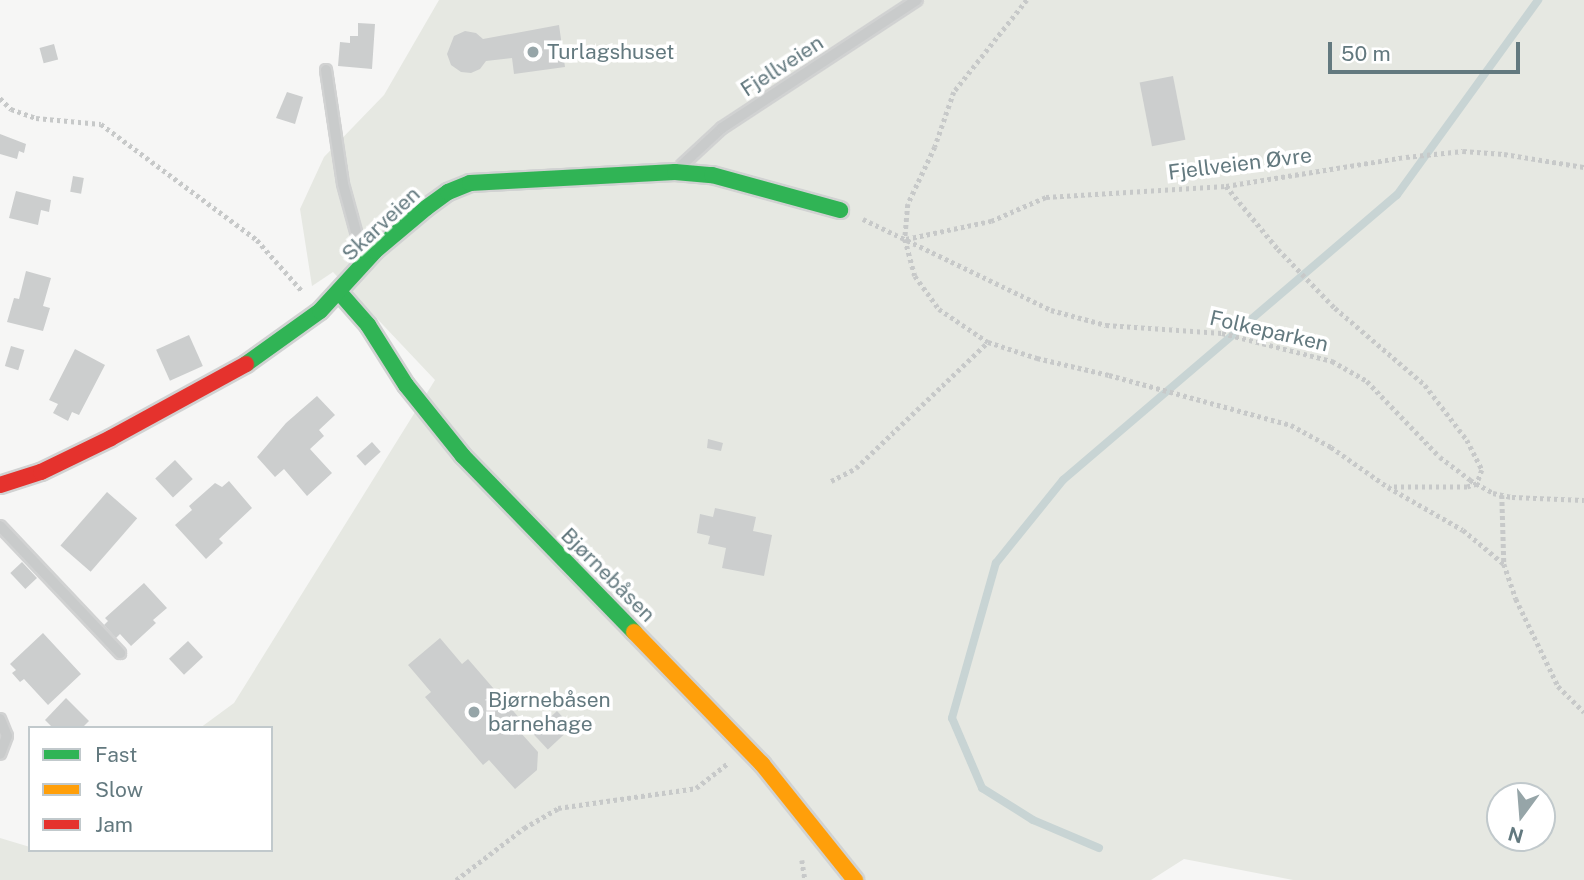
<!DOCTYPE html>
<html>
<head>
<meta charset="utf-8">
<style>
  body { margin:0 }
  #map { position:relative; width:1584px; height:880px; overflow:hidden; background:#f6f6f5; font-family:"Public Sans",sans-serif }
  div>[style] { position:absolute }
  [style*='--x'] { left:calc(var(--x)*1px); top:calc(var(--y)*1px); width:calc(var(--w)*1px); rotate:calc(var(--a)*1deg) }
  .green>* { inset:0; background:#e6e8e2 }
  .stream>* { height:8px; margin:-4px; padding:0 4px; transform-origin:4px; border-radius:4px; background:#c8d4d4 }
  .building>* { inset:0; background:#cccece; transform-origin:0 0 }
  .path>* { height:4.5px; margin-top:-2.25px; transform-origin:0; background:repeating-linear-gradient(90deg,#c7c9c9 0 3.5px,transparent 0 7px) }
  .roads { filter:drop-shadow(2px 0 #d1d2d2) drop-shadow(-2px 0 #d1d2d2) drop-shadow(0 2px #d1d2d2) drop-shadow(0 -2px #d1d2d2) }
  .lane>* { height:10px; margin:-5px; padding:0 5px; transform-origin:5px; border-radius:5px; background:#c9cbcb }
  .fast>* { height:16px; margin:-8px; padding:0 8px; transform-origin:8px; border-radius:8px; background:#30b455 }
  .slow>* { height:16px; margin:-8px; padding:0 8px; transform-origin:8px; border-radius:8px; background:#ff9f0a }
  .jam>* { height:16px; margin:-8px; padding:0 8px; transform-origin:8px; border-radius:8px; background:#e5322d }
  .dots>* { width:19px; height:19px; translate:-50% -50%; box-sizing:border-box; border:4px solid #fff; border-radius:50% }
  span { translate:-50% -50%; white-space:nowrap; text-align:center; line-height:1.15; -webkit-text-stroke:7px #fff; paint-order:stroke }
  .poi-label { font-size:21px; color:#63797f }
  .left { translate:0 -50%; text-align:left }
  .street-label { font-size:21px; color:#63797f }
  .legend { position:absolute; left:28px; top:726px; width:245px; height:126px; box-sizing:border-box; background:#fff; border:2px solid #c1c9cc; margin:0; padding:9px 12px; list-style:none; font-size:21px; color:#63797f }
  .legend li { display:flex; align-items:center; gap:14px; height:35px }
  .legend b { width:35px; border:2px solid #c1c9cc }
  .north { position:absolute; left:1486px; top:782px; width:70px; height:70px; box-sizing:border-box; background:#fff; border:2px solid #c1c9cc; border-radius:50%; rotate:196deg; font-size:19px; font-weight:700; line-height:28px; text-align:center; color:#63797f }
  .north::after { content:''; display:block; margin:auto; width:24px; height:32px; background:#96a5a8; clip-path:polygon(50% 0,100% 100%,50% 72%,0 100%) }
  .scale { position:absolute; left:1328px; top:42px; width:192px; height:32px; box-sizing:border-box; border:4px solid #63797f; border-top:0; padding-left:9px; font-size:21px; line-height:24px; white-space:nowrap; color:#63797f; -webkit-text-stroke:5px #fff; paint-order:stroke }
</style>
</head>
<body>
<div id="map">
  <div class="green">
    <i style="clip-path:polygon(evenodd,439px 0,1584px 0,1584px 880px,1293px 880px,1184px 859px,1151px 880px,0 880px,0 838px,30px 847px,30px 850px,271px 850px,271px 728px,200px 728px,234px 703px,435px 380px,333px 272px,312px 286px,300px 209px,324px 157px,384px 95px,439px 0,1500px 796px,1542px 796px,1542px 838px,1500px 838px,1500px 796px)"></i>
  </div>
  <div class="stream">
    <i style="--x:1099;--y:848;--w:72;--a:-157"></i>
    <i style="--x:1033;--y:820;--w:60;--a:-147.9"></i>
    <i style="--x:982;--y:788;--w:76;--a:-113.2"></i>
    <i style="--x:952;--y:718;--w:161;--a:-74.2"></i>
    <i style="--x:996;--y:563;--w:107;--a:-51.1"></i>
    <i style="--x:1063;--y:480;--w:439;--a:-40.5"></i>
    <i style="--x:1397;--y:195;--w:241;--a:-54.1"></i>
  </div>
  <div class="building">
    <i style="clip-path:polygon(358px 23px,375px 24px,372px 69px,338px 66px,340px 42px,350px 43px,350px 36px,358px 36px)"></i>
    <i style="clip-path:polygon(559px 25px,565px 67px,514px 74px,512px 58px,486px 61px,480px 69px,471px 73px,461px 72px,451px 65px,447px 54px,454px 36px,465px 31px,476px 33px,483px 39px)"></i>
    <i style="left:54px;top:44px;width:16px;height:15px;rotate:75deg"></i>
    <i style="left:1173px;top:76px;width:65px;height:34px;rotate:79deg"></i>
    <i style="clip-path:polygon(287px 92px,303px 97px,295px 124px,276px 118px)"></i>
    <i style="clip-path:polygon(0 134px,26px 144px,24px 153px,19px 151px,17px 159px,0 154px)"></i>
    <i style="left:73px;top:176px;width:11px;height:16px;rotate:10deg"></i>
    <i style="clip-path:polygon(16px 191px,51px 200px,49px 212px,41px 210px,38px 225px,9px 218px)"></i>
    <i style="clip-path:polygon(26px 271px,51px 278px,43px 306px,50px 308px,43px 331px,7px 322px,14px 298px,19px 299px)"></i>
    <i style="left:189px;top:335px;width:34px;height:36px;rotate:66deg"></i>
    <i style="left:11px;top:346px;width:14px;height:21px;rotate:17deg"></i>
    <i style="clip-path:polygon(75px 349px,105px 365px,79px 415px,72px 412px,68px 421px,53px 413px,58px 404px,49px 400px)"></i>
    <i style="clip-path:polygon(317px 396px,335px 415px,319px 430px,324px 436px,310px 449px,332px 473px,307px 496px,284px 469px,275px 477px,257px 457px,286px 423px)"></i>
    <i style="clip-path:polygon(708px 439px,723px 443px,721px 451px,707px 448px)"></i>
    <i style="left:372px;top:442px;width:13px;height:21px;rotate:48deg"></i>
    <i style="left:175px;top:460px;width:26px;height:27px;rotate:47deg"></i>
    <i style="clip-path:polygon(229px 481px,252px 508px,219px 539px,223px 543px,206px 559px,175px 525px,192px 510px,189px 506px,215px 483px,222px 487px)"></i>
    <i style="left:107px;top:492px;width:40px;height:71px;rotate:41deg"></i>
    <i style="clip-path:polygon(715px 508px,756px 517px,753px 531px,772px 535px,764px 576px,722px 568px,726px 548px,708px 544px,710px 536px,697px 533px,700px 514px,713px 517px)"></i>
    <i style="left:22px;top:562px;width:22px;height:16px;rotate:47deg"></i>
    <i style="clip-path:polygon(144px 583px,167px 608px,153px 620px,156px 623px,131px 646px,120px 634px,116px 638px,104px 625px,108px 621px,105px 618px)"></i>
    <i style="clip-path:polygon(43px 633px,81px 674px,48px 705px,24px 679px,20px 682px,12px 673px,16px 670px,10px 664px)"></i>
    <i style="clip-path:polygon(440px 638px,462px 664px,468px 659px,527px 727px,521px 733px,538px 752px,537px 770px,515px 789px,489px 760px,483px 765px,425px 697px,431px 692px,408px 665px)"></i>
    <i style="left:188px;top:641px;width:22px;height:26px;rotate:47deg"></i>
    <i style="clip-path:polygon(66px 698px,89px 721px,82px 728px,53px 728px,45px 720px)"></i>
    <i style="left:557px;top:711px;width:22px;height:33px;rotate:47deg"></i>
  </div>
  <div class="path">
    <i style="--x:1027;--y:0;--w:117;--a:128.4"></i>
    <i style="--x:954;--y:92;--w:58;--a:109.1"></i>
    <i style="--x:935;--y:147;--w:63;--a:115.3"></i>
    <i style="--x:908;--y:204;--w:35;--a:95"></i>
    <i style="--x:905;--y:239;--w:38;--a:75"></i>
    <i style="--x:915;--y:276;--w:41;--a:54"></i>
    <i style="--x:939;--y:309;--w:59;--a:34"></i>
    <i style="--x:988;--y:342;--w:52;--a:18.1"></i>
    <i style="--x:1037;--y:358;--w:74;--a:13.3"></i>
    <i style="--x:1109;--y:375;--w:189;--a:15.4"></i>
    <i style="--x:1291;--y:425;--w:46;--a:28.8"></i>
    <i style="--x:1331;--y:447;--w:70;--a:35.1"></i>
    <i style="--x:1388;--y:487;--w:86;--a:29.8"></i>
    <i style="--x:1463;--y:530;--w:53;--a:39.7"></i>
    <i style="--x:1504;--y:564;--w:37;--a:71"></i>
    <i style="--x:1516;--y:599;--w:97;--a:64.2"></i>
    <i style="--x:1558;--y:686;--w:37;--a:45"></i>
    <i style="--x:0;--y:98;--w:16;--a:45"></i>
    <i style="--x:11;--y:109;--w:27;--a:20"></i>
    <i style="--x:36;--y:118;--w:65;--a:5.3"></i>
    <i style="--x:101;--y:124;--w:194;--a:36.6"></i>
    <i style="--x:257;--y:240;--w:69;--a:48.5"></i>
    <i style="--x:1226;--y:186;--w:82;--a:50.5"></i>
    <i style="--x:1278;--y:249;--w:82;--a:46"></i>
    <i style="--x:1335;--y:308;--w:118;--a:40.5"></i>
    <i style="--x:1425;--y:385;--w:69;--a:52.6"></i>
    <i style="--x:1467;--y:440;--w:34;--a:63"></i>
    <i style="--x:1482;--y:470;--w:15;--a:110"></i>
    <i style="--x:1477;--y:484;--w:10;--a:163"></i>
    <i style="--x:1467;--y:487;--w:78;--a:180"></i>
    <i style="--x:863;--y:219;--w:209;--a:25.8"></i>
    <i style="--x:1051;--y:310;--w:57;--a:15.3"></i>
    <i style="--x:1106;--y:325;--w:116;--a:3.9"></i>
    <i style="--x:1222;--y:333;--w:114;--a:14.3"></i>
    <i style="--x:1332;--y:361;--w:40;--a:29.7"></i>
    <i style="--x:1367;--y:381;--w:105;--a:46.2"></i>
    <i style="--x:1440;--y:457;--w:38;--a:37"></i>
    <i style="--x:1470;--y:480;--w:26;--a:29"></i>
    <i style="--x:1493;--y:493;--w:19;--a:12"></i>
    <i style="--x:1512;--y:497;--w:72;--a:2.4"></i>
    <i style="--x:906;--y:239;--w:87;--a:-12"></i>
    <i style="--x:991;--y:221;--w:60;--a:-23.6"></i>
    <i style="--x:1046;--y:197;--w:180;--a:-3.5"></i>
    <i style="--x:1226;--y:186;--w:182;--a:-9.2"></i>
    <i style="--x:1406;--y:157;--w:57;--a:-6"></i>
    <i style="--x:1463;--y:151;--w:41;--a:4.2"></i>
    <i style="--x:1504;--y:154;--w:81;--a:9.2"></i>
    <i style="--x:831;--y:481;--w:28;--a:-27"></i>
    <i style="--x:856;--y:468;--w:182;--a:-43.7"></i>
    <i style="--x:1502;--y:495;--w:68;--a:88.3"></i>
    <i style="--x:802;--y:860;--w:20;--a:81"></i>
    <i style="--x:456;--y:880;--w:86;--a:-37.4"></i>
    <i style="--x:524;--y:828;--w:39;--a:-30"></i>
    <i style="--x:558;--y:808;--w:139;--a:-8.2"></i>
    <i style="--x:696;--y:788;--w:39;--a:-38"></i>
  </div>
  <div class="roads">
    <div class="lane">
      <i style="--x:326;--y:70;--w:115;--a:81.5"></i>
      <i style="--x:343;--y:184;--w:76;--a:74.7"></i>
      <i style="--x:682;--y:165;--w:54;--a:-42.8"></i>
      <i style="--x:722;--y:128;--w:233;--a:-33.3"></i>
      <i style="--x:0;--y:526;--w:175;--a:46.6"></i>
      <i style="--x:0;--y:719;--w:18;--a:68"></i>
      <i style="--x:7;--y:736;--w:19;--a:111"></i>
    </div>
    <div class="fast">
      <i style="--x:340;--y:293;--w:43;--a:48.8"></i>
      <i style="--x:368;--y:325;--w:71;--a:57.7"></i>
      <i style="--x:406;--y:385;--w:91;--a:51.2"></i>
      <i style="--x:463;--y:456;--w:245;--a:45.8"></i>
      <i style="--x:246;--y:364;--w:91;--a:-35.6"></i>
      <i style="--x:320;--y:311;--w:81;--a:-47.5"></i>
      <i style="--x:375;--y:251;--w:67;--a:-40.1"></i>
      <i style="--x:426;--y:208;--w:27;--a:-36"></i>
      <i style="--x:448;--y:192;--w:24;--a:-22"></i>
      <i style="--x:470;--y:183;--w:205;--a:-3.1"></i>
      <i style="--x:675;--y:172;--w:37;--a:5"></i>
      <i style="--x:712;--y:175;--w:133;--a:15.3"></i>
    </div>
    <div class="slow">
      <i style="--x:634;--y:632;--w:184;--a:45.9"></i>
      <i style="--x:762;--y:764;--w:149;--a:51.3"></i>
    </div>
    <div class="jam">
      <i style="--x:0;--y:485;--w:43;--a:-17.6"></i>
      <i style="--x:41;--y:472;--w:78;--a:-25.9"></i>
      <i style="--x:111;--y:438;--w:154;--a:-28.7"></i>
    </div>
  </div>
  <div class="dots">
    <i style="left:533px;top:52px;background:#96a5a8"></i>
    <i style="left:474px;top:712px;background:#96a5a8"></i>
  </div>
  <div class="poi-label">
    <span class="left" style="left:547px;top:52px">Turlagshuset</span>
    <span class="left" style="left:488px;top:712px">Bjørnebåsen<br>barnehage</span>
  </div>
  <div class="street-label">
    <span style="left:782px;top:66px;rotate:-33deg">Fjellveien</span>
    <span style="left:1240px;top:164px;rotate:-7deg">Fjellveien Øvre</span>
    <span style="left:381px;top:224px;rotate:-43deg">Skarveien</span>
    <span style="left:1269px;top:331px;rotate:13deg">Folkeparken</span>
    <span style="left:608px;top:575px;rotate:45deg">Bjørnebåsen</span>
  </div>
  <ul class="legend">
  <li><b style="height:9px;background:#30b455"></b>Fast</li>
  <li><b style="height:9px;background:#ff9f0a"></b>Slow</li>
  <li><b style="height:9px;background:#e5322d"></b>Jam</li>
  </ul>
  <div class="north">N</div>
  <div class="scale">50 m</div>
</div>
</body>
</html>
